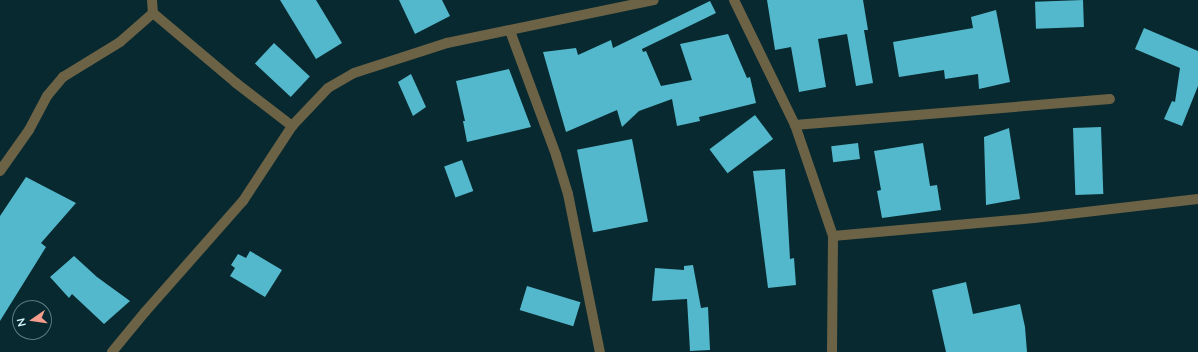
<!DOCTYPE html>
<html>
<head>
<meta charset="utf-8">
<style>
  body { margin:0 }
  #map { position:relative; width:1198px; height:352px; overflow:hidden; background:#08292f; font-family:Mulish,sans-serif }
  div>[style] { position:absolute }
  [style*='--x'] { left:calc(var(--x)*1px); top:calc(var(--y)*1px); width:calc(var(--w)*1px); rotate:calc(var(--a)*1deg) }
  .building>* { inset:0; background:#53b8cb; transform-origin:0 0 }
  .street>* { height:10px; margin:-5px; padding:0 5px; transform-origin:5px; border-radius:5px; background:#6c6246 }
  span { translate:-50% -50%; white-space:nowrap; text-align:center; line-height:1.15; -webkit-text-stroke:4px #08292f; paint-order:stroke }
  .north { position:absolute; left:12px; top:300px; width:40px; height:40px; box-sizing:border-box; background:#08292f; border:1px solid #597b81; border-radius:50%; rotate:257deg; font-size:11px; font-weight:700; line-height:16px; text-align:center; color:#d2f6fd }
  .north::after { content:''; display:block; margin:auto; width:14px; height:18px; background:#f49d8c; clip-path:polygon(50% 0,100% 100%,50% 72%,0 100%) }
</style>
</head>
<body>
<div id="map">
  <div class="building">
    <i style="clip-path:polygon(280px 0,316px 0,342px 43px,316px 59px)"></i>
    <i style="clip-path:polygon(399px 0,442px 0,450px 16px,415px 34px)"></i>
    <i style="clip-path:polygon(767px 0,863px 0,868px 30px,864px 30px,873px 83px,856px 86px,847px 34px,818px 39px,826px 87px,799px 92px,791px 47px,775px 50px)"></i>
    <i style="left:1083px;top:0;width:27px;height:48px;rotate:88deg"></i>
    <i style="clip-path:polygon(710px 1px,716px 13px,642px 49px,643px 52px,646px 51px,661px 86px,692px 80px,680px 44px,728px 34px,747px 78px,750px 77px,756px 103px,699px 117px,700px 121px,677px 126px,672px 99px,639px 111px,622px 127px,617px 110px,566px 132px,543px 52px,576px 48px,578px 55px,611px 40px,613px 48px)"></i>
    <i style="clip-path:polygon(996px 10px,1010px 82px,979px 89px,978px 74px,945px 79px,944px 70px,899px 77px,893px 42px,973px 28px,971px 17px)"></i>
    <i style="clip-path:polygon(1144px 28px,1198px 51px,1198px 86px,1182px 126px,1164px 119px,1172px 101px,1175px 102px,1180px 68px,1135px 49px)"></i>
    <i style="left:274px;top:43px;width:49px;height:28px;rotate:43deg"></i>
    <i style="clip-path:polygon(509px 69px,531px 127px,467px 142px,463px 121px,465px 121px,456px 81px)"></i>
    <i style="clip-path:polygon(411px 74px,426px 107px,413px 116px,398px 82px)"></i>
    <i style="left:755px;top:115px;width:30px;height:57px;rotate:53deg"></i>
    <i style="left:1101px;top:127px;width:67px;height:28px;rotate:88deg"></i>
    <i style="clip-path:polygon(1009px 128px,1020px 199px,986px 205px,984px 137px)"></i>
    <i style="left:632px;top:139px;width:84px;height:56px;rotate:79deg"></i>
    <i style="left:858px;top:143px;width:16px;height:27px;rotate:83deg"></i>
    <i style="clip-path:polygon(923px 143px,930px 186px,937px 185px,941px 210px,882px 218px,877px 191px,881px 190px,874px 151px)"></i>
    <i style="left:462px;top:160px;width:33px;height:19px;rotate:70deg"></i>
    <i style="clip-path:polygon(785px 169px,790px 259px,794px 258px,796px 285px,768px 288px,753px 171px)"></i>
    <i style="clip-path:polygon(26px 177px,76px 203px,41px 243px,46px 247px,0 321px,0 216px)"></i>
    <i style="clip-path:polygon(250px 251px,282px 270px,265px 297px,230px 276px,235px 268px,231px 265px,238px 254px,246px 258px)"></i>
    <i style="clip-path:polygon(74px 256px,97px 277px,130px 301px,104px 324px,72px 294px,69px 298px,50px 277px)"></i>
    <i style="clip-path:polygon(693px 265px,701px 308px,708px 307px,710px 350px,690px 351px,687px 299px,652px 301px,655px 268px,684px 270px,684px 266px)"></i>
    <i style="clip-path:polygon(966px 282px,973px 314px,1020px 304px,1025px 327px,1027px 352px,946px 352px,932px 290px)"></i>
    <i style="left:527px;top:286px;width:56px;height:25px;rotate:17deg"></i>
  </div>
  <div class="street">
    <i style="--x:152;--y:0;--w:13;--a:86"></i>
    <i style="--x:153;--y:13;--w:109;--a:40.1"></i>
    <i style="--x:236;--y:83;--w:71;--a:37.5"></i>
    <i style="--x:734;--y:0;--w:139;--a:64"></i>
    <i style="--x:795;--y:125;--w:117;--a:71.1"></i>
    <i style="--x:833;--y:236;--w:116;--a:90.5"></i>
    <i style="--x:510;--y:31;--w:132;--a:69.6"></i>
    <i style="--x:556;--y:155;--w:41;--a:72.9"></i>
    <i style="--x:568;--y:194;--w:161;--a:78.6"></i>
    <i style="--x:795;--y:125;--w:316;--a:-4.7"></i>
    <i style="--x:0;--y:171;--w:50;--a:-54.7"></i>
    <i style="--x:29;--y:130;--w:38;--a:-62"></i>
    <i style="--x:47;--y:96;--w:25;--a:-50"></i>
    <i style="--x:63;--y:77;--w:67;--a:-31.6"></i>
    <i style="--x:120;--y:42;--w:44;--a:-41.3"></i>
    <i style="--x:833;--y:236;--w:202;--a:-5.1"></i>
    <i style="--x:1034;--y:218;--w:165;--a:-6.6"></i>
    <i style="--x:112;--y:352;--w:52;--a:-50.5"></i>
    <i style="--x:145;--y:312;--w:148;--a:-48.6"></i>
    <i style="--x:243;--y:201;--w:90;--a:-56.8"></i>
    <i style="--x:292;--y:126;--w:52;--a:-46.5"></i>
    <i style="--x:328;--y:88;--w:30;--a:-30"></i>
    <i style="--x:354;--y:73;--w:98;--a:-17.9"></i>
    <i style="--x:447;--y:43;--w:211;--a:-11.7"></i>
  </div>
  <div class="north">N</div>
</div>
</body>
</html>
